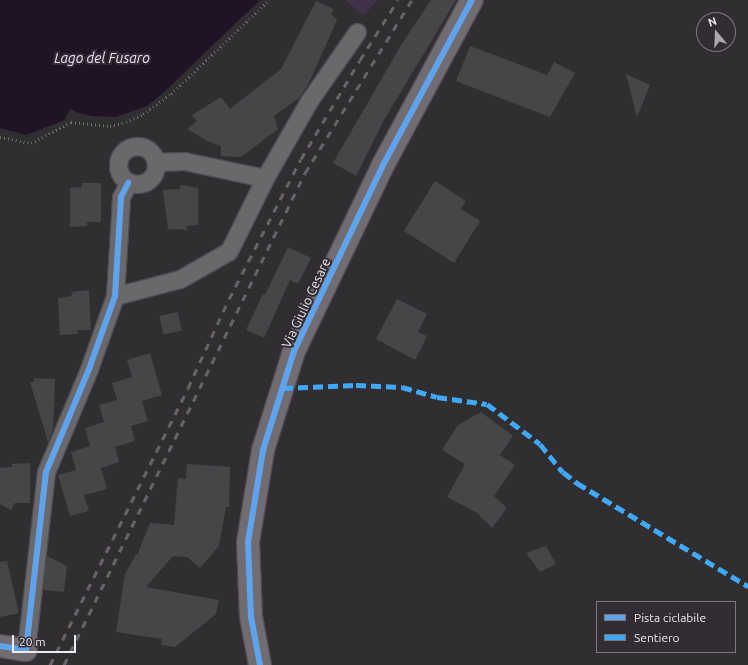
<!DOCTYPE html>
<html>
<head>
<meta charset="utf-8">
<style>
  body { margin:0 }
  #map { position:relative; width:748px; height:665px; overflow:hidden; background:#312e32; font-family:Ubuntu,sans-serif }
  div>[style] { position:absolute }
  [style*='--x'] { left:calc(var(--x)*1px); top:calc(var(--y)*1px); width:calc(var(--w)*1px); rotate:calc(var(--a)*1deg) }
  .green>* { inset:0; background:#413247 }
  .water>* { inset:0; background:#211326 }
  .building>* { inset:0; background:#474548; transform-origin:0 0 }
  .path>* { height:2.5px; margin-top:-1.25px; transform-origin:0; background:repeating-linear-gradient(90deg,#6e6c6f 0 1px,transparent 0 4px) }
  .roads { filter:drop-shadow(1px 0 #4f4d51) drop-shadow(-1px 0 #4f4d51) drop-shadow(0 1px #4f4d51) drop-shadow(0 -1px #4f4d51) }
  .street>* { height:17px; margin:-8.5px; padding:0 8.5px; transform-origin:8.5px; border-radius:8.5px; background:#6a686a }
  .street>.ring { margin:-8.5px; padding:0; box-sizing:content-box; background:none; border:17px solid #6a686a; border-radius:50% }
  .secondary>* { height:22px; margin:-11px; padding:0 11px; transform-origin:11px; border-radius:11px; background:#706c71 }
  .rail>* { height:3px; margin-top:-1.5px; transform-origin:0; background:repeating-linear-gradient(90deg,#676468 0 7px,transparent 0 14px) }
  .quiet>* { height:5px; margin-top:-2.5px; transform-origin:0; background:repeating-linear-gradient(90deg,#3fa9f5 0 10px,transparent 0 15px) }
  .cycleway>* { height:6px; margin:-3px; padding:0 3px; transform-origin:3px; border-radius:3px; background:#60a3ed }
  span { translate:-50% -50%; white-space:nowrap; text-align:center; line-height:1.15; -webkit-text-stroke:4px #322c34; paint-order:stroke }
  .street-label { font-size:13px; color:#edeaef }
  .water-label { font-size:14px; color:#f1dcf9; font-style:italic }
  .legend { position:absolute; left:596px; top:601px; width:140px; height:52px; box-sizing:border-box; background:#322c34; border:1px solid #7d787f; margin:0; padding:5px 7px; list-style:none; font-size:12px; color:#edeaef }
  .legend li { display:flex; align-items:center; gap:8px; height:20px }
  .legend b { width:20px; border:1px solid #7d787f }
  .north { position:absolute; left:696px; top:12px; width:40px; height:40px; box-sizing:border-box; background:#322c34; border:1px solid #7d787f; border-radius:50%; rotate:341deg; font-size:11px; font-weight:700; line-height:16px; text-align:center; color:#edeaef }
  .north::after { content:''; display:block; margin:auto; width:14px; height:18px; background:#aba8ad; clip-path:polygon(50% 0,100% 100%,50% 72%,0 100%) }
  .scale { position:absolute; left:12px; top:635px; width:64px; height:18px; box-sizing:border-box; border:2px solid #edeaef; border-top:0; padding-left:5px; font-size:12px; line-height:14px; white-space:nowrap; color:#edeaef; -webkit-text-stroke:3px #322c34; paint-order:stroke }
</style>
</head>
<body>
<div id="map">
  <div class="green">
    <i style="clip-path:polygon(346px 0,378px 0,363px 16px)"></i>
  </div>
  <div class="water">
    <i style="clip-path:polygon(0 0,260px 0,161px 95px,147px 106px,116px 117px,92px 116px,78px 113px,71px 109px,66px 116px,65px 120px,26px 135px,0 128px)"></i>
  </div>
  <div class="building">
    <i style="clip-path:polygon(431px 0,456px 0,384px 120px,356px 176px,333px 163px,401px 45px)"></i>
    <i style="clip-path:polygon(316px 1px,334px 9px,331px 14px,337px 20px,309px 83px,299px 98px,274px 116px,278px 129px,241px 157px,221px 156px,221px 146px,209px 142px,187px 129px,197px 121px,192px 115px,221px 97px,230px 109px,281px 69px)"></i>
    <i style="clip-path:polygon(470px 46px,547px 75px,554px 62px,575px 73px,550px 117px,456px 81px)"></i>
    <i style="clip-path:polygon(626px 74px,650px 85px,637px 117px)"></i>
    <i style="clip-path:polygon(435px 181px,466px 201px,461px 209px,480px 221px,454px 263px,404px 231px)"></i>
    <i style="clip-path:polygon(82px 183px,101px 183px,101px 222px,87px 222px,87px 226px,70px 227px,70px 188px,82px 187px)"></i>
    <i style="clip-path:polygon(180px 185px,198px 188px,198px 225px,186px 226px,188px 230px,168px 229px,163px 190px,180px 189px)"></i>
    <i style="clip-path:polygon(288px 247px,311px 258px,298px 284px,290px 280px,264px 338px,246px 330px,263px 294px,265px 295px)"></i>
    <i style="clip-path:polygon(89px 290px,91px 330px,77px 330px,78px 334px,60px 335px,58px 298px,72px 296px,71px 292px)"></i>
    <i style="clip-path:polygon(397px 299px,427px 314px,418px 332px,427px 336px,415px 360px,376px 339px)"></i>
    <i style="left:178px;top:312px;width:19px;height:19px;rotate:78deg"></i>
    <i style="clip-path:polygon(150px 353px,162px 395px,142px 401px,148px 421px,131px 426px,135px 441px,115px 447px,119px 462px,101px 468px,107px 489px,84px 495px,89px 511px,70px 516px,58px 475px,76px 470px,71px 452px,90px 446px,85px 428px,104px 422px,99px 405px,117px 400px,112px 383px,132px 377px,127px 360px)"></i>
    <i style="clip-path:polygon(34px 378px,55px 379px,53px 429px,48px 442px,30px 382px,34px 382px)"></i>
    <i style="clip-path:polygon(481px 412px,513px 436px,500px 455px,515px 465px,494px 496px,507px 508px,492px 528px,477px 513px,447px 497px,465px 464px,442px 450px,458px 425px)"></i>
    <i style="clip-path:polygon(30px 463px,30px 503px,15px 503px,11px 510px,0 504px,0 468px,12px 467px,12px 464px)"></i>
    <i style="clip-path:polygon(187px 464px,230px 467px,229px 507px,226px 507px,219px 546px,200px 568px,187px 557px,173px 556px,146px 587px,219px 600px,216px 614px,175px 647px,161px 645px,162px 639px,116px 632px,125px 574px,136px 554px,137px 555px,150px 523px,174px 525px,178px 478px,186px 479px)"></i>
    <i style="clip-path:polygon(546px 546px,556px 564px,540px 572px,526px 553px)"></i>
    <i style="clip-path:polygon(47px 556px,67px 566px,64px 592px,43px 590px)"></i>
    <i style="clip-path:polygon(7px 561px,19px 613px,0 617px,0 562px)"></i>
  </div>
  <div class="path">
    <i style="--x:0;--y:137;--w:32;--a:11"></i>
    <i style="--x:31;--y:143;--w:45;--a:-27.7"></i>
    <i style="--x:71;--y:122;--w:39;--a:6"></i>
    <i style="--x:110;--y:126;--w:16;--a:-14"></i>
    <i style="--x:126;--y:122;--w:19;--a:-25"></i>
    <i style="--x:143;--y:114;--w:34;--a:-36"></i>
    <i style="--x:171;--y:94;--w:136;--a:-43.8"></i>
  </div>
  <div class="roads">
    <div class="street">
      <i class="ring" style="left:118px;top:146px;width:21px;height:21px"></i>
      <i style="--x:156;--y:162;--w:28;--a:-2"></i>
      <i style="--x:184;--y:161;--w:83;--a:11.9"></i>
      <i style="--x:115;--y:296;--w:67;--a:-14.7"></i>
      <i style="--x:180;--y:279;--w:56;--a:-29.7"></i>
      <i style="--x:229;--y:251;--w:81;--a:-63.7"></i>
      <i style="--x:265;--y:178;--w:89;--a:-60.3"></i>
      <i style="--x:309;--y:101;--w:84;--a:-55.2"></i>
      <i style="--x:26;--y:650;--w:179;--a:-83.6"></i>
      <i style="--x:46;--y:472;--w:112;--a:-67.3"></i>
      <i style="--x:89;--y:369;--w:77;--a:-70.4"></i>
      <i style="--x:115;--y:296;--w:99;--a:-86.5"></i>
      <i style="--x:121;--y:197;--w:16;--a:-63"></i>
    </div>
    <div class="secondary">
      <i style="--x:0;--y:646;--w:26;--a:9"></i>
      <i style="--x:260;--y:665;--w:49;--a:-100.6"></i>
      <i style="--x:251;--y:617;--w:75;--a:-92.3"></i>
      <i style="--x:248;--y:542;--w:93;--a:-80.7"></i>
      <i style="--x:263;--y:450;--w:104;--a:-72.6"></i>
      <i style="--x:294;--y:351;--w:206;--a:-64.4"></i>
      <i style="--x:383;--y:165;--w:187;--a:-61.7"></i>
    </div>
  </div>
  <div class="rail">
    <i style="--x:50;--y:665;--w:309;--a:-63.5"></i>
    <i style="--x:188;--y:388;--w:98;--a:-65.3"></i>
    <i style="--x:229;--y:299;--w:157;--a:-62.8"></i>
    <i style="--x:301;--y:159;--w:115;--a:-59.2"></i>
    <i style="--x:360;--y:60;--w:71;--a:-57.7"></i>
    <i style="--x:64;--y:665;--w:548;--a:-63.9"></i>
    <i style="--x:305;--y:173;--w:203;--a:-58.3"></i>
  </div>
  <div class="quiet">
    <i style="--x:283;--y:388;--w:73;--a:-2.4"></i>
    <i style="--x:356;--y:385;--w:46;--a:2.5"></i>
    <i style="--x:402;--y:387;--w:36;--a:16"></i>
    <i style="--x:437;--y:397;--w:50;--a:8"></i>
    <i style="--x:487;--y:404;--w:66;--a:37"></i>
    <i style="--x:540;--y:444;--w:36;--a:51"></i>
    <i style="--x:563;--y:472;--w:18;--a:38"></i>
    <i style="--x:577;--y:483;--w:200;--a:31.1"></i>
  </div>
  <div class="cycleway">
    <i style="--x:0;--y:646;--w:26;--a:9"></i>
    <i style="--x:26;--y:650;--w:179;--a:-83.6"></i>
    <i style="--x:46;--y:472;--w:112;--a:-67.3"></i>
    <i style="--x:89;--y:369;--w:77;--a:-70.4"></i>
    <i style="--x:115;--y:296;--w:99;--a:-86.5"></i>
    <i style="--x:121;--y:197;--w:16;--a:-63"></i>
    <i style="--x:260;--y:665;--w:49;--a:-100.6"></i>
    <i style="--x:251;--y:617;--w:75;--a:-92.3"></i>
    <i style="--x:248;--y:542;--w:93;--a:-80.7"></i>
    <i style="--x:263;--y:450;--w:104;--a:-72.6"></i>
    <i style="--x:294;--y:351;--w:206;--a:-64.4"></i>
    <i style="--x:383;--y:165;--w:187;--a:-61.7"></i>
  </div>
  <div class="street-label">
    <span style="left:306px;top:303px;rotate:-65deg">Via Giulio Cesare</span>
  </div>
  <div class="water-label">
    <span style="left:102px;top:58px">Lago del Fusaro</span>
  </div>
  <ul class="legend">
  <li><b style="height:5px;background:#60a3ed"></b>Pista ciclabile</li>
  <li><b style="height:5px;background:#3fa9f5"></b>Sentiero</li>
  </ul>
  <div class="north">N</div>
  <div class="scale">20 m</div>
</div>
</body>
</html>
